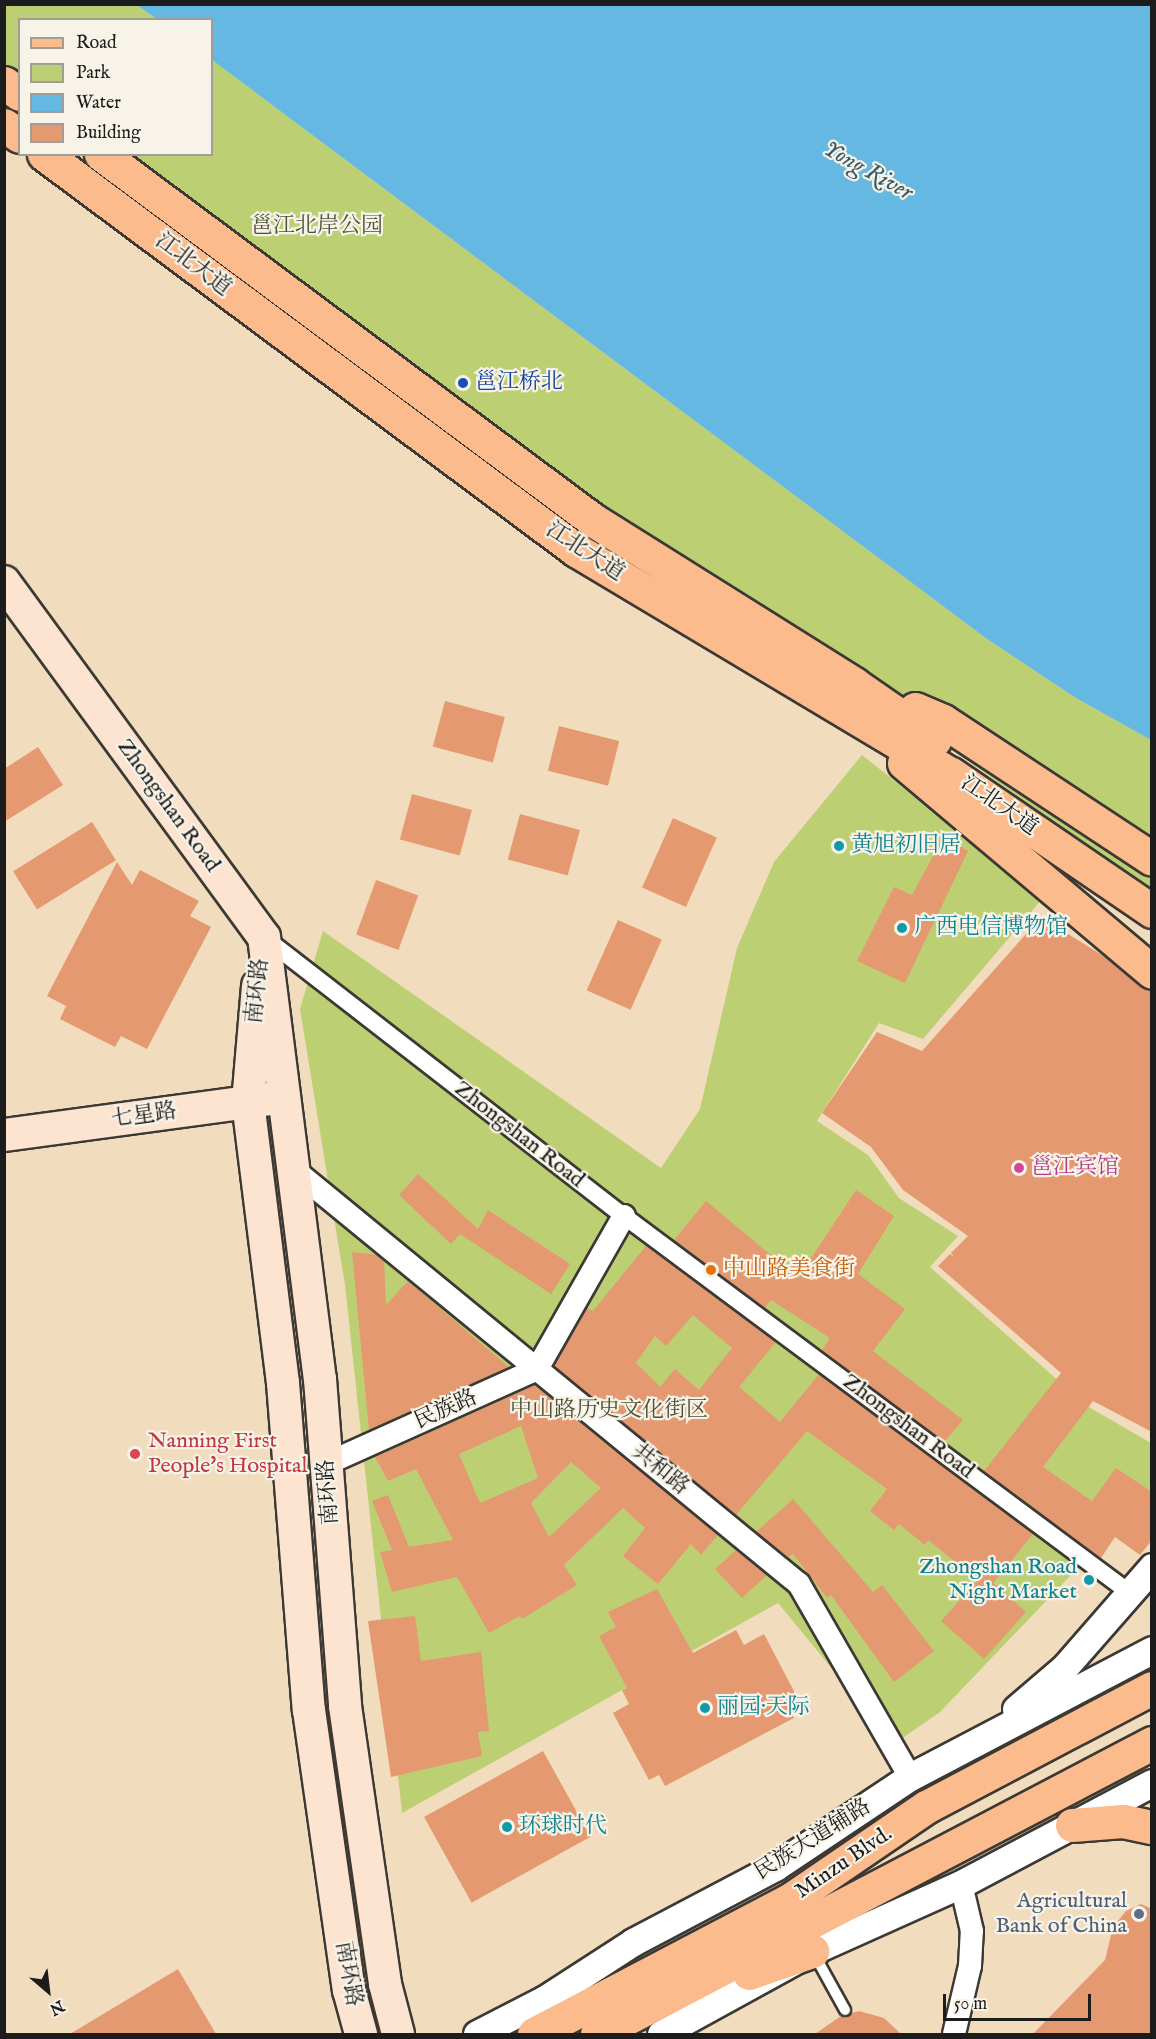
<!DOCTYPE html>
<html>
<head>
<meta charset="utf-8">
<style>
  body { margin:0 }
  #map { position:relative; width:1156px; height:2039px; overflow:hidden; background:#f1ddbd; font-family:"IM FELL English","Noto Serif SC",serif }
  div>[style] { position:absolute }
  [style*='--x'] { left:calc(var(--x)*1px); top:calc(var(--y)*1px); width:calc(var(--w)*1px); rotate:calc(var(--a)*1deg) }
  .green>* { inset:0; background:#bcd073 }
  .water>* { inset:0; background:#65b8e1 }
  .building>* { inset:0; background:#e49970; transform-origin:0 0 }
  .roads { filter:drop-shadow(2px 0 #3c3934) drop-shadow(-2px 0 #3c3934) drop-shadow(0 2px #3c3934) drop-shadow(0 -2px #3c3934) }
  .service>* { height:10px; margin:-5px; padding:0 5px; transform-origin:5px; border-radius:5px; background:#fff }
  .pedestrian>* { height:16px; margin:-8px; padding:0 8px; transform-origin:8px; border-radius:8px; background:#fff }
  .minor>* { height:22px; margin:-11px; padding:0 11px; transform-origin:11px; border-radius:11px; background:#fff }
  .tertiary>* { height:27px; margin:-13.5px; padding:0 13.5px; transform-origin:13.5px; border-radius:13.5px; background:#fff }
  .secondary>* { height:32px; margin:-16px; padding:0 16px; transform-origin:16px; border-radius:16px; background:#fde4d1 }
  .primary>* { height:33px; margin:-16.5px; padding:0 16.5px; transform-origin:16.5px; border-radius:16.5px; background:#fbbb8d }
  .trunk>* { height:33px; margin:-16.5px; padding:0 16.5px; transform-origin:16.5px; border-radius:16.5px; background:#fbbb8d }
  .dots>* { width:16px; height:16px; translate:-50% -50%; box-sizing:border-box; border:3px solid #f7f3e8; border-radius:50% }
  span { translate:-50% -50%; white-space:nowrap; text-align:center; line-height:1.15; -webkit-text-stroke:4.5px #f7f3e8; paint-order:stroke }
  .park-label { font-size:22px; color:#4c5236 }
  .street-label { font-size:22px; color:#1c1c1c }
  .transit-label { font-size:22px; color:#164399 }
  .left { translate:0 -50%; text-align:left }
  .culture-label { font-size:22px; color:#0d838f }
  .right { translate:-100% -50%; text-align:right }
  .hotel-label { font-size:22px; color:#b23c85 }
  .food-label { font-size:22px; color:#c56008 }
  .health-label { font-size:22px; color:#be3a42 }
  .service-label { font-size:22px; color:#4e5e75 }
  .water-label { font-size:24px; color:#395a6b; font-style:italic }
  .frame { position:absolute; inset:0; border:6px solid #1c1c1c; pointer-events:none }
  .legend { position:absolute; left:18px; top:18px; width:195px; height:138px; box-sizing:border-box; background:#f7f3e8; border:2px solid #9f9d96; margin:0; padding:8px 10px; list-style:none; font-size:18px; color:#1c1c1c }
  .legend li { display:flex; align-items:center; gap:12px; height:30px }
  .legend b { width:30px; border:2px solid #9f9d96 }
  .north { position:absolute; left:18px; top:1961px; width:60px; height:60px; -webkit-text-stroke:4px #f7f3e8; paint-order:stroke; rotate:152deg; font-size:16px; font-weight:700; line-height:24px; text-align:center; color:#1c1c1c }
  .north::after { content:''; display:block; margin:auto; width:21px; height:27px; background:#1c1c1c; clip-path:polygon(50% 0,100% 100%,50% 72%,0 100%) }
  .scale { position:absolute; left:943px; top:1994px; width:148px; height:27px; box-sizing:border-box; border:3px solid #1c1c1c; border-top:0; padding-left:8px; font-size:18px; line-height:21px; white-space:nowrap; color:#1c1c1c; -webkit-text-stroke:4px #f7f3e8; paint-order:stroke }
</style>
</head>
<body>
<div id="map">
  <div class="green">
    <i style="clip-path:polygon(4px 5px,137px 5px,157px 19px,20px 20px,19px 94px,5px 83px)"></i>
    <i style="clip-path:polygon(212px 60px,987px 639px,1076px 698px,1151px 740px,1151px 889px,101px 155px,212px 154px)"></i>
    <i style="clip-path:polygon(862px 755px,1042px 899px,923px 1039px,879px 1023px,817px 1121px,868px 1155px,899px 1198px,958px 1236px,930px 1267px,1087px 1406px,1151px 1443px,1151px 1491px,940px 1712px,894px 1744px,778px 1603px,402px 1813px,345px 1285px,300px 1009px,323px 931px,661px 1168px,700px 1109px,737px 948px,774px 862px)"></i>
  </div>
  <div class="water">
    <i style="clip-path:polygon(137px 5px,1151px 5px,1151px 740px,1076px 698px,987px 639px,212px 60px,212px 20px,157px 19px)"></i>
  </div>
  <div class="building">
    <i style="left:445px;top:701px;width:62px;height:47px;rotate:15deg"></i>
    <i style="left:559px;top:726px;width:62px;height:46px;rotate:14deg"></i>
    <i style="clip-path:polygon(38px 747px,63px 785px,4px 822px,4px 769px)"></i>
    <i style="left:412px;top:794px;width:62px;height:47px;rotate:15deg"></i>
    <i style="left:520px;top:814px;width:62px;height:47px;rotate:15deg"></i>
    <i style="left:673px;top:818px;width:48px;height:76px;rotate:24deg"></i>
    <i style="left:92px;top:822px;width:45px;height:93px;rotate:58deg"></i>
    <i style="clip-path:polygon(944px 836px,968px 851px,905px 983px,857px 961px,894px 887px,912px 895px)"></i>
    <i style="clip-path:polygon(117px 862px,132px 885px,140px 870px,199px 901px,190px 916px,211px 927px,147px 1049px,121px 1036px,115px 1047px,60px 1019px,66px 1006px,47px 996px)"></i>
    <i style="left:376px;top:880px;width:45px;height:58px;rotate:20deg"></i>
    <i style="clip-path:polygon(1041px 917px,1105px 957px,1140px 986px,1152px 990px,1152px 1432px,1093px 1401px,1043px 1467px,1092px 1501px,1116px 1468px,1152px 1492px,1152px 1540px,1140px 1555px,1115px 1537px,1101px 1558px,984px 1471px,1061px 1373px,938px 1266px,950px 1254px,954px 1257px,951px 1253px,968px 1236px,903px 1190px,871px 1147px,822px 1113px,877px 1032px,922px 1051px)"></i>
    <i style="left:618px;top:920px;width:48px;height:77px;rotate:24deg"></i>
    <i style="clip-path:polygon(418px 1174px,478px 1229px,488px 1210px,570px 1264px,551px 1294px,460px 1234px,451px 1244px,399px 1195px)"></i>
    <i style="clip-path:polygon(856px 1190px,894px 1216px,858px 1274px,905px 1309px,873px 1351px,963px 1420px,944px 1442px,822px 1350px,830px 1338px,771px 1300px,765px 1308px,674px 1240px,706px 1201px,798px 1278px)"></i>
    <i style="clip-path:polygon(evenodd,646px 1246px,776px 1342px,739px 1387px,780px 1422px,819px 1374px,1033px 1534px,993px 1583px,1026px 1612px,984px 1659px,941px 1621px,978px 1580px,928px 1540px,925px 1545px,899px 1524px,894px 1530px,870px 1511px,887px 1489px,807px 1431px,736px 1515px,554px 1366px,587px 1308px,593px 1311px,646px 1246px,693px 1315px,732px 1348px,699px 1390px,675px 1369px,660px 1387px,636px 1363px,655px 1336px,666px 1346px,693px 1315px)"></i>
    <i style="clip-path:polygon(352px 1252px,377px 1255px,384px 1261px,386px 1305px,408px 1281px,509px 1367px,369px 1430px)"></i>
    <i style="clip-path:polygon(evenodd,535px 1385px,718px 1535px,701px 1555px,691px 1544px,658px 1584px,623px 1556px,645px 1528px,623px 1508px,564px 1565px,577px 1585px,522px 1619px,520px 1616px,489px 1633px,457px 1577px,392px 1592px,380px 1552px,392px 1550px,372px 1501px,388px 1495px,409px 1547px,453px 1540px,416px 1469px,388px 1481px,375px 1457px,535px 1385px,521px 1426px,538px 1478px,480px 1503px,459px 1454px,521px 1426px,535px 1385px,571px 1462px,601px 1488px,549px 1537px,531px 1503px,571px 1462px)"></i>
    <i style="clip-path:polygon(793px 1499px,873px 1592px,882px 1585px,934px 1651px,894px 1682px,831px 1595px,827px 1598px,793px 1554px,788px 1557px,756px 1532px)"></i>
    <i style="clip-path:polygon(736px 1550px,767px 1575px,742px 1598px,715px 1569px)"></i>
    <i style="clip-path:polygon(657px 1589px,693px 1653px,736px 1630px,744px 1645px,764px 1634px,797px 1697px,786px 1703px,794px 1718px,665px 1786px,659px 1775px,649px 1780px,613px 1713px,629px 1704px,622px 1690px,627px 1688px,599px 1636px,616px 1627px,608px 1612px)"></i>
    <i style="clip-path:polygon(415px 1616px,421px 1661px,481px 1652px,489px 1731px,478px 1732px,482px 1756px,391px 1777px,368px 1621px)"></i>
    <i style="left:543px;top:1751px;width:98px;height:136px;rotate:61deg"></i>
    <i style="clip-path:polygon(1141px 1904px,1152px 1909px,1152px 2034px,1033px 2034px,1105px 1960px,1113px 1927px,1126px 1911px)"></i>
    <i style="clip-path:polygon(178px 1969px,216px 2034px,70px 2034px)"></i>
    <i style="clip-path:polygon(859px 2011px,884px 2018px,901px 2034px,815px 2034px,841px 2016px)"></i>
  </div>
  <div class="roads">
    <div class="service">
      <i style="--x:814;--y:1954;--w:64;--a:61"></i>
    </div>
    <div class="pedestrian">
      <i style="--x:265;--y:938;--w:454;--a:37.8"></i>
      <i style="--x:624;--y:1216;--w:631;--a:36.69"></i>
    </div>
    <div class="minor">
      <i style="--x:293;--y:1169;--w:654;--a:39.36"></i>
      <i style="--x:799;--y:1584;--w:223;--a:60.1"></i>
      <i style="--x:326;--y:1464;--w:231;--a:-24.2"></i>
      <i style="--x:537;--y:1369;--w:176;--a:-60.4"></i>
      <i style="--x:954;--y:2034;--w:70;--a:-76.8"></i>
      <i style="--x:970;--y:1966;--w:35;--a:-87"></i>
      <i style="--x:972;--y:1931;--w:48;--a:-103.2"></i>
    </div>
    <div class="tertiary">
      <i style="--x:1016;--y:1709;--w:63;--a:-40.5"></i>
      <i style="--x:1064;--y:1668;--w:134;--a:-48.9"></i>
      <i style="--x:477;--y:2034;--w:76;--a:-27.2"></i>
      <i style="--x:545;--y:1999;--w:105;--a:-32.9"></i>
      <i style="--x:633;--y:1942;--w:161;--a:-27.8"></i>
      <i style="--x:775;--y:1867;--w:162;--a:-33.7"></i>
      <i style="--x:910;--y:1777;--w:273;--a:-27.7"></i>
      <i style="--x:661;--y:2034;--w:172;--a:-28.8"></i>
      <i style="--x:812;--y:1951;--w:163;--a:-24.2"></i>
      <i style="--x:961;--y:1884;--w:216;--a:-27.9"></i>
    </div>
    <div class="secondary">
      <i style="--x:4;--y:582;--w:440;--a:53.8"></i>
      <i style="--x:264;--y:937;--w:446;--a:82.8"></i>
      <i style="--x:320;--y:1379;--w:328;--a:85.6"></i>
      <i style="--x:345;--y:1706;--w:281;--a:81.8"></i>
      <i style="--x:385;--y:1984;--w:52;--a:75.4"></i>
      <i style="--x:258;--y:986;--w:116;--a:94.9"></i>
      <i style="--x:248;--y:1102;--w:283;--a:82.9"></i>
      <i style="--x:283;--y:1383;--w:328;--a:85.5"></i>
      <i style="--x:309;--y:1710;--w:283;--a:81.9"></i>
      <i style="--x:349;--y:1990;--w:46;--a:74.7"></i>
      <i style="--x:4;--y:1135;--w:267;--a:-7.7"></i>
    </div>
    <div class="primary">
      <i style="--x:4;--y:83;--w:19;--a:35"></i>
      <i style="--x:4;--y:125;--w:19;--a:35"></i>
      <i style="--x:44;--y:154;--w:663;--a:36.66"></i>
      <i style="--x:576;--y:550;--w:437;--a:30.9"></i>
      <i style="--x:951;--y:774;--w:243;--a:34.3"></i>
      <i style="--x:101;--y:154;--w:613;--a:36.65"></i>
      <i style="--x:593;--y:520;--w:308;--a:32.1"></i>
      <i style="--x:854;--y:684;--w:98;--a:34.7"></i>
      <i style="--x:915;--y:709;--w:30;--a:23"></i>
      <i style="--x:943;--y:721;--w:250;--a:33.4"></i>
      <i style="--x:904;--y:763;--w:324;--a:40.1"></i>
      <i style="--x:1072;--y:1825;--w:51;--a:-4.5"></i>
      <i style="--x:1123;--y:1821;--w:30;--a:12"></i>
    </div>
    <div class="trunk">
      <i style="--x:749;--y:1973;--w:67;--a:-19.2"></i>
      <i style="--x:534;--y:2034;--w:290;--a:-27.7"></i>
      <i style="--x:791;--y:1899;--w:163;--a:-34.3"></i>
      <i style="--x:926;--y:1807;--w:255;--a:-27.8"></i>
      <i style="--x:597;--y:2034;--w:627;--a:-27.67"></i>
    </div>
  </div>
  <div class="dots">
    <i style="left:463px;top:383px;background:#1a4fb4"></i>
    <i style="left:839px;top:846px;background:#0f9aa8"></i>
    <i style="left:902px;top:928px;background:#0f9aa8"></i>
    <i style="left:1019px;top:1168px;background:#d1479c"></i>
    <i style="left:711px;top:1270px;background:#e8710a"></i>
    <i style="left:135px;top:1454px;background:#e0444e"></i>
    <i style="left:1089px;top:1580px;background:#0f9aa8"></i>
    <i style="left:705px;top:1708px;background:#0f9aa8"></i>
    <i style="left:507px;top:1827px;background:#0f9aa8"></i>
    <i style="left:1139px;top:1914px;background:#5c6f8a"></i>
  </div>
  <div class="park-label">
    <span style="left:317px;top:227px">邕江北岸公园</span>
    <span style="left:609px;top:1411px">中山路历史文化街区</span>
  </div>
  <div class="street-label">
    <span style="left:193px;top:265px;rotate:37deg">江北大道</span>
    <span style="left:585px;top:552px;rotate:33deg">江北大道</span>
    <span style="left:168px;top:806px;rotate:54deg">Zhongshan Road</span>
    <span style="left:999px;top:806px;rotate:35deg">江北大道</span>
    <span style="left:258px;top:991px;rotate:-84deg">南环路</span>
    <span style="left:144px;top:1116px;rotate:-8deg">七星路</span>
    <span style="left:519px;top:1135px;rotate:38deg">Zhongshan Road</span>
    <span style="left:446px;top:1410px;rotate:-24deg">民族路</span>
    <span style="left:908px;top:1427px;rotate:37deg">Zhongshan Road</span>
    <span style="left:660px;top:1470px;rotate:39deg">共和路</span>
    <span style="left:329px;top:1492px;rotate:-94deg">南环路</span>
    <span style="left:813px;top:1840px;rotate:-32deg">民族大道辅路</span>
    <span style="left:844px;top:1863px;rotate:-34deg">Minzu Blvd.</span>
    <span style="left:348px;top:1974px;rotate:80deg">南环路</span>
  </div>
  <div class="transit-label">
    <span class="left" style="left:475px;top:383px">邕江桥北</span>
  </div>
  <div class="culture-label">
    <span class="left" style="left:851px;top:846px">黄旭初旧居</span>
    <span class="left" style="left:914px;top:928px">广西电信博物馆</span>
    <span class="right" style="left:1077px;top:1580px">Zhongshan Road<br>Night Market</span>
    <span class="left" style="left:717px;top:1708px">丽园·天际</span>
    <span class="left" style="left:519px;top:1827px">环球时代</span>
  </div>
  <div class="hotel-label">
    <span class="left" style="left:1031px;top:1168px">邕江宾馆</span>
  </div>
  <div class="food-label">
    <span class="left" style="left:723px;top:1270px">中山路美食街</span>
  </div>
  <div class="health-label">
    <span class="left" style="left:148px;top:1454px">Nanning First<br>People's Hospital</span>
  </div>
  <div class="service-label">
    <span class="right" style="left:1127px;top:1914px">Agricultural<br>Bank of China</span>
  </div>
  <div class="water-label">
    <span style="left:868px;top:171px;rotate:29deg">Yong River</span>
  </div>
  <div class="frame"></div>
  <ul class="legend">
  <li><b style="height:8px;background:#fbbb8d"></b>Road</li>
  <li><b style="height:16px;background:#bcd073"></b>Park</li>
  <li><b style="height:16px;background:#65b8e1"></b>Water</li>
  <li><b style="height:16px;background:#e49970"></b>Building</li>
  </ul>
  <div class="north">N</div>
  <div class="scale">50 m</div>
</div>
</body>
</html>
